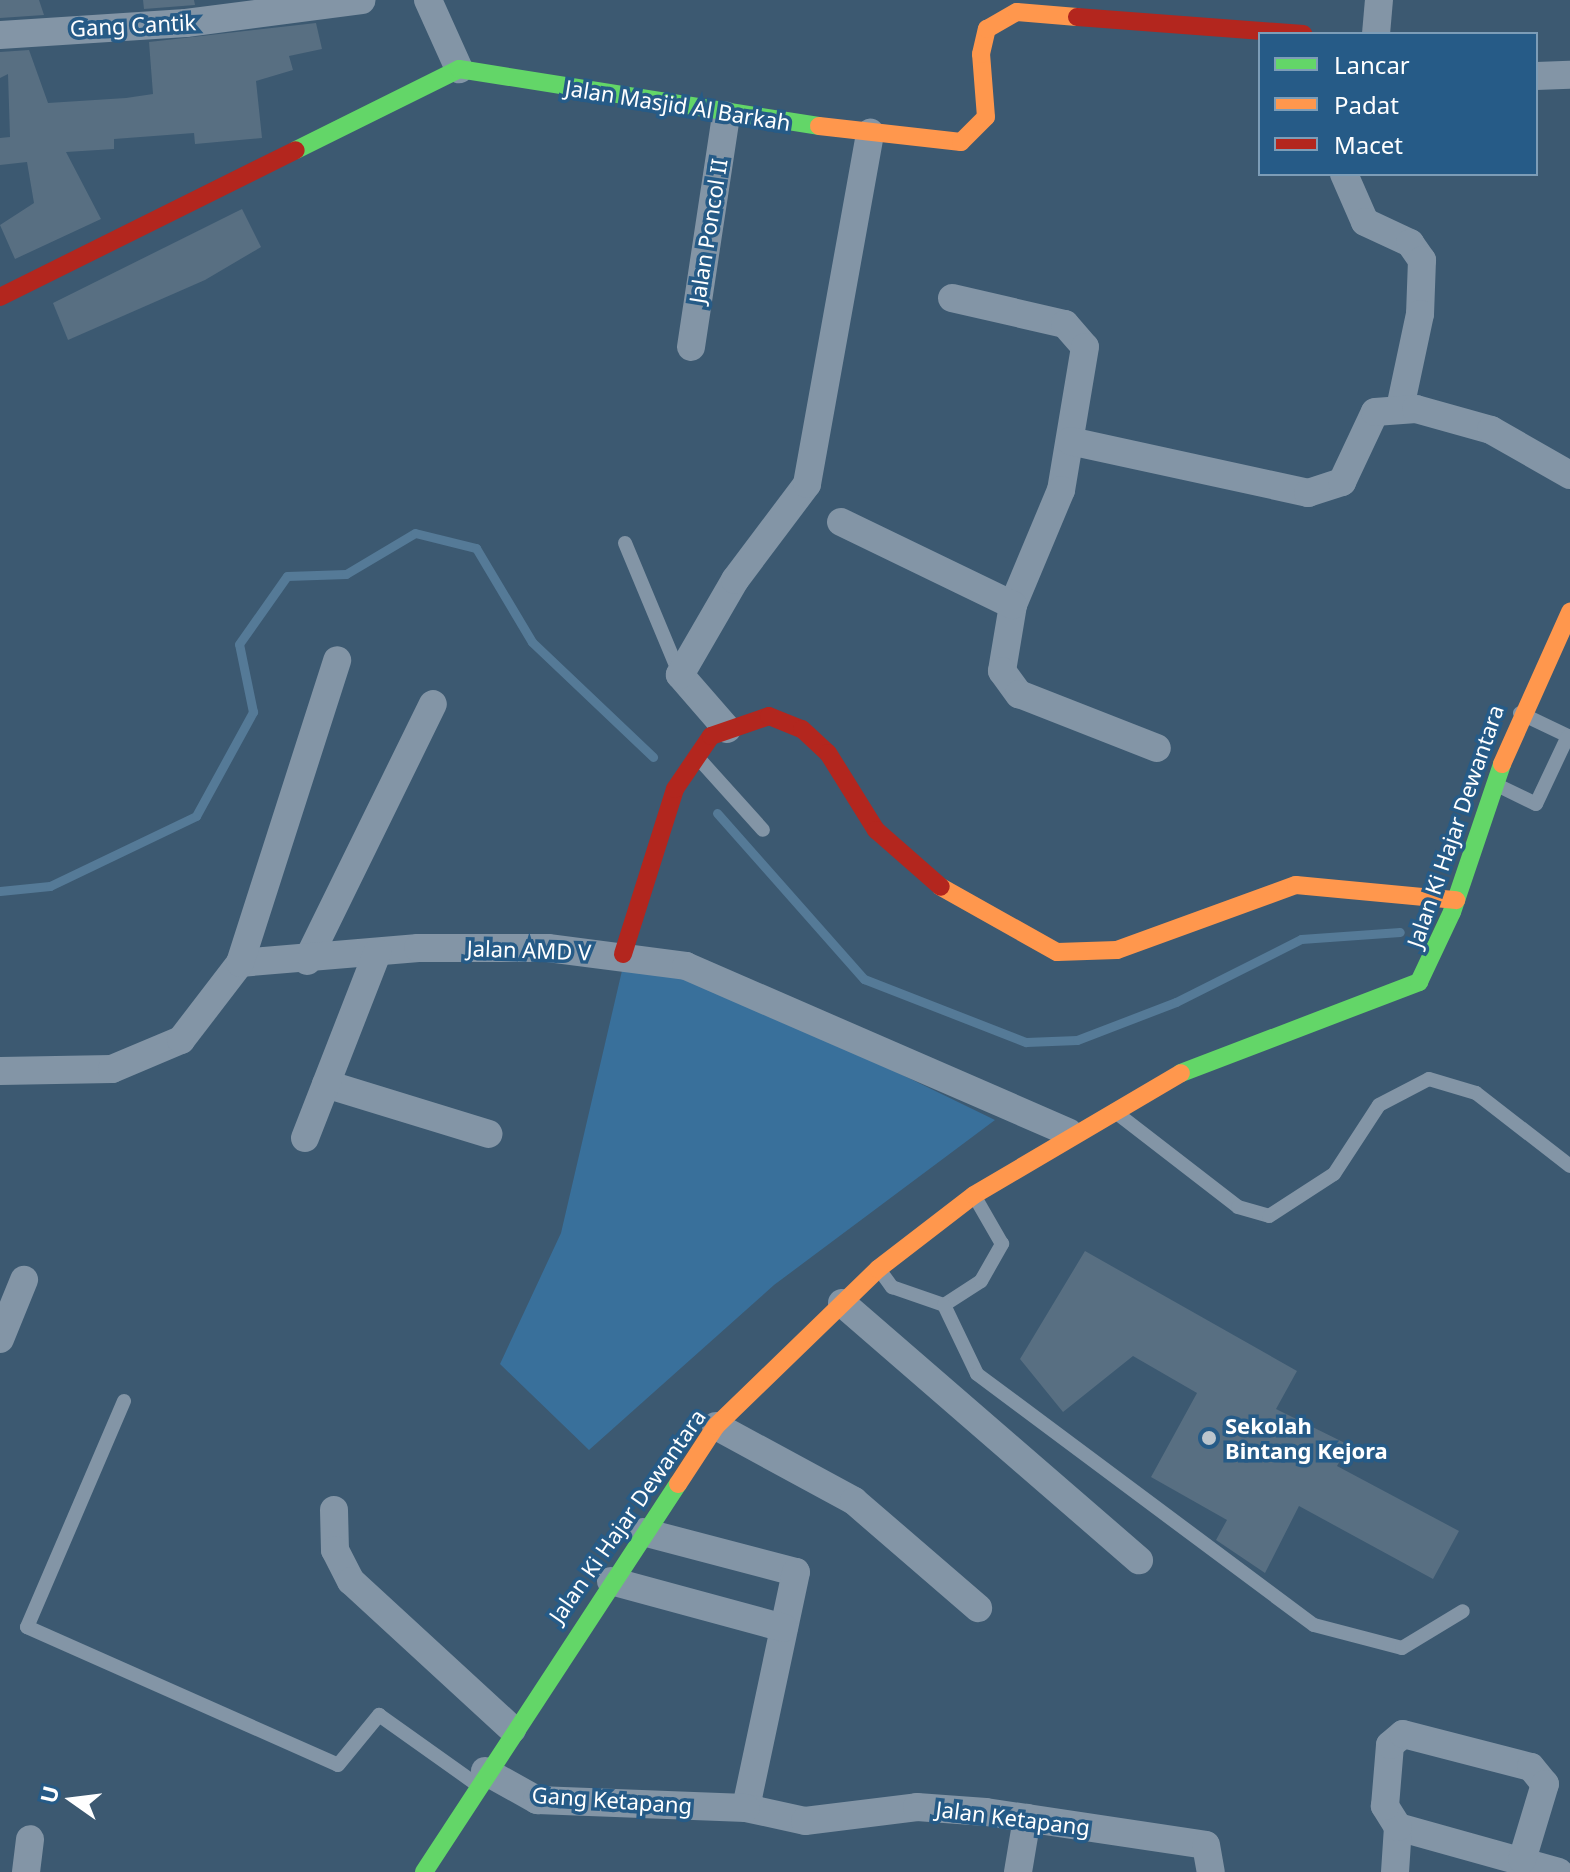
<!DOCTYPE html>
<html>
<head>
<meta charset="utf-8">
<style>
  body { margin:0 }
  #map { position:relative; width:1570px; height:1872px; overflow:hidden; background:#3c5971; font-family:"Noto Sans",sans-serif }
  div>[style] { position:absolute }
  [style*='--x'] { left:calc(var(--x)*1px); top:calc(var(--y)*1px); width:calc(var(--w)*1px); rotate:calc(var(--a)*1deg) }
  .green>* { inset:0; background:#39709b }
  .stream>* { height:9px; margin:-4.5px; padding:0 4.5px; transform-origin:4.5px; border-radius:4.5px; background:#557a97 }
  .building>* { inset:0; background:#586f82 }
  .lane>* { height:14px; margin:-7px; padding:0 7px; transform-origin:7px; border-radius:7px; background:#8395a6 }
  .street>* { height:28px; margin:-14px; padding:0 14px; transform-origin:14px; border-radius:14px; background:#8395a6 }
  .fast>* { height:18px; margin:-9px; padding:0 9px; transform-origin:9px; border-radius:9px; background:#63d668 }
  .slow>* { height:18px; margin:-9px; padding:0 9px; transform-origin:9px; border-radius:9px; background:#ff974d }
  .jam>* { height:18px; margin:-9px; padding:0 9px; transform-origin:9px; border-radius:9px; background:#b3261e }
  .dots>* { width:22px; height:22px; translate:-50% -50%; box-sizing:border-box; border:4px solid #265b87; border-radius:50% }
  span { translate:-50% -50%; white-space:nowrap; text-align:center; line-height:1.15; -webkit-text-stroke:7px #265b87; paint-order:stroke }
  .street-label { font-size:22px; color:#fff }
  .poi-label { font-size:22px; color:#fff; font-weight:700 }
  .left { translate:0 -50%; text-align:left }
  .legend { position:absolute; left:1258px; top:32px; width:280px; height:144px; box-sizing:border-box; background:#265b87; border:2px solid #7d9db7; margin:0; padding:10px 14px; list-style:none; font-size:24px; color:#fff }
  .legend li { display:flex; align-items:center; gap:16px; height:40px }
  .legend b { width:40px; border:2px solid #7d9db7 }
  .north { position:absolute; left:32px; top:1760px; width:80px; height:80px; -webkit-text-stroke:6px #265b87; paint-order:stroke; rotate:284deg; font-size:22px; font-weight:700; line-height:32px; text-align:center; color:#fff }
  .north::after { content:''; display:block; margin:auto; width:28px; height:36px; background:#fff; clip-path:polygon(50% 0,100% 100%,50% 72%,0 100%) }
</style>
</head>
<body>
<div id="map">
  <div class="green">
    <i style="clip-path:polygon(624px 962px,742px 997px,995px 1120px,774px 1285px,589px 1450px,500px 1364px,561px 1233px)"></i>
  </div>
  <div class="stream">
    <i style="--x:717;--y:813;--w:222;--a:48.5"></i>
    <i style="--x:864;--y:979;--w:174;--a:21.3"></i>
    <i style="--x:1026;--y:1042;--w:51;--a:-2.2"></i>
    <i style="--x:1077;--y:1040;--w:106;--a:-21"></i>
    <i style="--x:1176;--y:1002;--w:140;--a:-26.7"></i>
    <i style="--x:1301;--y:939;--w:99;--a:-4"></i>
    <i style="--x:0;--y:891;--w:50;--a:-5.7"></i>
    <i style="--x:50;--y:886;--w:162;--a:-25.6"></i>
    <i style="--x:196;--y:816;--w:119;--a:-61.3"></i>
    <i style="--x:253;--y:712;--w:69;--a:-101.6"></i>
    <i style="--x:239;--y:644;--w:83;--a:-54.8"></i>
    <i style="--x:287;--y:576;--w:59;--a:-1.9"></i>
    <i style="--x:346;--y:574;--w:80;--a:-30.7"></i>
    <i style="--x:415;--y:533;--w:63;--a:13.8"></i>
    <i style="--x:476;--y:548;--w:109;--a:59.2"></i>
    <i style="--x:532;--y:642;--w:167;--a:43.5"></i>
  </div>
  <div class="building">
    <i style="clip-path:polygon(0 0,39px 0,44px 15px,0 18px)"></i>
    <i style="clip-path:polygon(143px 0,194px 0,195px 5px,144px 9px)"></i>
    <i style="clip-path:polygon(316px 23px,322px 49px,289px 56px,293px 70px,256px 81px,262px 138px,195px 144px,194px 133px,114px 139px,114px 149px,66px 152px,101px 219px,15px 259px,0 225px,34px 203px,27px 162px,0 165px,0 138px,10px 137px,8px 74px,0 78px,0 52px,29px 50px,48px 103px,126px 98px,153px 94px,149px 42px)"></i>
    <i style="clip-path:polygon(242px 209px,261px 247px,205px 280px,68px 340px,53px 303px)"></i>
    <i style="clip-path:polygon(1085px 1251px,1297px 1371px,1276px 1409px,1349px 1445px,1337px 1466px,1459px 1531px,1433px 1579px,1299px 1506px,1265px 1573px,1216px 1540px,1227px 1520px,1151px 1477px,1197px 1393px,1133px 1356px,1063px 1412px,1020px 1359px)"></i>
  </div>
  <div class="lane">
    <i style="--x:625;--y:543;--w:143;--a:67.4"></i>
    <i style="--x:1520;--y:713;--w:55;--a:25.6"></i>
    <i style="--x:700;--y:760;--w:94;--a:48"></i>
    <i style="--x:1499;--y:786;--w:41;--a:25.9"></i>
    <i style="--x:1536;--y:804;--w:75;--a:-64.8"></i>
    <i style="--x:1114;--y:1111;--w:157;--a:37.7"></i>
    <i style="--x:1238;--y:1207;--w:32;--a:16"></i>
    <i style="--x:1269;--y:1216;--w:77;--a:-32.9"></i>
    <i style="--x:1334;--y:1174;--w:82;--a:-56.9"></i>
    <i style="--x:1379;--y:1105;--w:56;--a:-27.5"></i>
    <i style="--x:1429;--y:1079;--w:49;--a:16.6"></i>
    <i style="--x:1476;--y:1093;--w:119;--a:37.8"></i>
    <i style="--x:881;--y:1272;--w:19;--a:54"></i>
    <i style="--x:892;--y:1287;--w:55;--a:19.1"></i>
    <i style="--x:944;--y:1305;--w:44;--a:-33"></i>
    <i style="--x:981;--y:1281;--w:43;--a:-60.4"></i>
    <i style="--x:1002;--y:1244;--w:54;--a:-119.9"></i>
    <i style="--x:944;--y:1305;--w:76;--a:64.4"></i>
    <i style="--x:977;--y:1374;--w:420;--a:36.7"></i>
    <i style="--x:1314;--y:1625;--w:91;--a:14.6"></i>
    <i style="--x:1402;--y:1648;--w:71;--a:-31.2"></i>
    <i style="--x:124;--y:1401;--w:246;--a:113.2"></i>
    <i style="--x:27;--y:1627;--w:340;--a:23.9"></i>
    <i style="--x:338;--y:1765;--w:65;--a:-50.6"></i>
    <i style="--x:379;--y:1715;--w:119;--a:35.4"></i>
  </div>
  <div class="street">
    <i style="--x:428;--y:0;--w:76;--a:65.8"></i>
    <i style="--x:1376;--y:34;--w:34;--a:-85"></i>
    <i style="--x:0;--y:35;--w:186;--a:-3.7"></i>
    <i style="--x:186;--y:23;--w:177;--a:-7.4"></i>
    <i style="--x:1536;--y:76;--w:34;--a:-2"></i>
    <i style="--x:1344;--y:174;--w:52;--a:66.4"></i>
    <i style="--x:1365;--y:222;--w:50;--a:25"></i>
    <i style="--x:1410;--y:243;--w:21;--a:55"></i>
    <i style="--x:1422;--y:260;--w:54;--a:92.1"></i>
    <i style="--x:1420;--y:314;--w:96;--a:102"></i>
    <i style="--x:952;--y:298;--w:116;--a:13"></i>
    <i style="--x:1065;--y:324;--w:30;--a:49"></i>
    <i style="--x:1085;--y:347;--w:145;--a:99.5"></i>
    <i style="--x:1061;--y:490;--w:125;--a:112.7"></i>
    <i style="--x:1013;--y:605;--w:67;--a:99.5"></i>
    <i style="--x:1002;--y:671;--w:29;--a:54"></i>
    <i style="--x:1019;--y:694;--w:148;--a:21.4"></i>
    <i style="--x:691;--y:347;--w:234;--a:-81.4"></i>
    <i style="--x:1070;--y:441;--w:244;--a:12.3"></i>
    <i style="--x:1308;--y:493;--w:36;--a:-18"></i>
    <i style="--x:1342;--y:482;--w:77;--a:-64.8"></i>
    <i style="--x:1375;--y:412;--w:41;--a:-4.2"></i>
    <i style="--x:1416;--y:409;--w:78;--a:15.6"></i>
    <i style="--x:1491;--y:430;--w:91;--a:29.7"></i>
    <i style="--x:841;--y:522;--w:191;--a:25.8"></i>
    <i style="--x:727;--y:729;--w:72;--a:-131"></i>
    <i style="--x:680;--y:675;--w:110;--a:-59.9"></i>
    <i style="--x:735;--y:580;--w:120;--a:-53.1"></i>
    <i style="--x:807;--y:484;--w:357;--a:-79.8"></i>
    <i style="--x:307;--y:961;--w:286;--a:-63.9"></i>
    <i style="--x:240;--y:963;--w:179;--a:-4.8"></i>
    <i style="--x:418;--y:948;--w:130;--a:0"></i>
    <i style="--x:548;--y:948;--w:139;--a:7.4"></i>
    <i style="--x:686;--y:966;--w:417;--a:23.5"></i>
    <i style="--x:0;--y:1071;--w:112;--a:-1"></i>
    <i style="--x:112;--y:1069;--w:75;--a:-22.8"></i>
    <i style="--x:181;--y:1040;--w:97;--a:-52.5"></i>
    <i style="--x:240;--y:963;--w:318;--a:-72.2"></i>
    <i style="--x:326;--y:1084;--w:170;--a:17.1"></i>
    <i style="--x:305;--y:1138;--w:199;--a:-68.7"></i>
    <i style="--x:842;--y:1303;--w:393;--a:40.9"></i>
    <i style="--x:0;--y:1339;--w:64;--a:-67.9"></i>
    <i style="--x:716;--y:1426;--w:157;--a:28.5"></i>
    <i style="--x:854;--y:1501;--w:164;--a:40.8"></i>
    <i style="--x:334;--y:1510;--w:40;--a:88.6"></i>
    <i style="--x:335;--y:1550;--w:35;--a:63"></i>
    <i style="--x:351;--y:1581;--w:219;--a:42.6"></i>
    <i style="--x:643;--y:1532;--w:158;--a:14.7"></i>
    <i style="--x:796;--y:1572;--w:241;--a:102"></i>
    <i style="--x:746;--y:1808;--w:60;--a:12.4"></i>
    <i style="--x:805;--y:1821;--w:113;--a:-7.1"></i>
    <i style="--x:917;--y:1807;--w:69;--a:4.1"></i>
    <i style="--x:986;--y:1812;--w:222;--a:8.5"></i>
    <i style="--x:1206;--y:1845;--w:27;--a:80"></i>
    <i style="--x:611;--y:1581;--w:179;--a:15.2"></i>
    <i style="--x:485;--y:1771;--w:60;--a:29.1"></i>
    <i style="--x:537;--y:1800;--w:209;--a:2.2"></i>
    <i style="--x:1398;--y:1827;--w:167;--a:15.6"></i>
    <i style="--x:26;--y:1872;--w:33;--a:-83"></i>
    <i style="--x:1018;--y:1872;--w:55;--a:-80.5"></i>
    <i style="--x:1395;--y:1872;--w:45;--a:-86.2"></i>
    <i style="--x:1398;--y:1827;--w:25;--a:-122"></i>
    <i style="--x:1385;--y:1806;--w:61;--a:-85.3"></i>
    <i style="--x:1390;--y:1745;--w:17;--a:-40"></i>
    <i style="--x:1403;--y:1734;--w:132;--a:14.5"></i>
    <i style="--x:1531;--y:1767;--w:22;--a:51"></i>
    <i style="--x:1545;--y:1784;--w:79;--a:106.8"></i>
  </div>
  <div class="fast">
    <i style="--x:296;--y:150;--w:182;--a:-26.4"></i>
    <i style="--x:459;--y:69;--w:364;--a:9"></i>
    <i style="--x:1181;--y:1073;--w:255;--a:-20.9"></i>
    <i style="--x:1419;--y:982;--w:77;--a:-64.8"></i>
    <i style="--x:1452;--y:912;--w:156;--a:-71.3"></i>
    <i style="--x:424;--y:1872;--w:464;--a:-56.8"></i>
  </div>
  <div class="slow">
    <i style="--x:819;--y:126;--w:143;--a:6.4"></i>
    <i style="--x:961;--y:142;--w:35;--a:-45"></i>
    <i style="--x:986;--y:117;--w:63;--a:-94.5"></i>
    <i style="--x:981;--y:54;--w:26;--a:-77"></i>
    <i style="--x:987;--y:29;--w:34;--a:-30"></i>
    <i style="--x:1017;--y:12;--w:60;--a:4.8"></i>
    <i style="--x:1502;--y:764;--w:167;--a:-65.9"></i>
    <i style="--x:941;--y:887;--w:133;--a:29.3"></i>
    <i style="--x:1057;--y:952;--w:60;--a:-1.9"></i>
    <i style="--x:1117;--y:950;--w:190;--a:-20"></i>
    <i style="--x:1296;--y:885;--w:161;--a:5.4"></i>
    <i style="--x:678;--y:1484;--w:69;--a:-56.8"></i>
    <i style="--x:716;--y:1426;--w:226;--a:-44.1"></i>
    <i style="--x:878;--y:1269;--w:121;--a:-37.6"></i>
    <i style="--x:974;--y:1195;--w:240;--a:-30.5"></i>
  </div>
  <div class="jam">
    <i style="--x:1077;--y:17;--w:227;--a:4.3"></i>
    <i style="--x:0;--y:297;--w:330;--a:-26.4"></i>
    <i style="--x:623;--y:954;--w:173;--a:-72.5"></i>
    <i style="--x:675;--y:789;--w:64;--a:-55.8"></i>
    <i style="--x:711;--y:736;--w:61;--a:-19"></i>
    <i style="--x:769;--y:716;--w:35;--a:22"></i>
    <i style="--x:802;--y:729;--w:35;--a:43"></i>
    <i style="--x:828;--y:753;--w:91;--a:58.1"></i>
    <i style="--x:876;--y:830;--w:86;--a:41.2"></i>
  </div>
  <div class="dots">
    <i style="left:1209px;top:1438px;background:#bbc5cd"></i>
  </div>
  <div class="street-label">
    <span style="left:133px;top:25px;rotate:-3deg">Gang Cantik</span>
    <span style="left:678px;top:105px;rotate:9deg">Jalan Masjid Al Barkah</span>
    <span style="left:708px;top:231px;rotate:-81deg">Jalan Poncol II</span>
    <span style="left:1455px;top:826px;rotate:-71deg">Jalan Ki Hajar Dewantara</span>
    <span style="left:529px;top:950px;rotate:2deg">Jalan AMD V</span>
    <span style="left:627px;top:1516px;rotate:-55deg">Jalan Ki Hajar Dewantara</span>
    <span style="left:612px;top:1800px;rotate:4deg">Gang Ketapang</span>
    <span style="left:1013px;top:1818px;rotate:7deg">Jalan Ketapang</span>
  </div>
  <div class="poi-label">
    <span class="left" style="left:1225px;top:1438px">Sekolah<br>Bintang Kejora</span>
  </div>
  <ul class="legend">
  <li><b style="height:10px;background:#63d668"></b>Lancar</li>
  <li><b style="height:10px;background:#ff974d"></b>Padat</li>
  <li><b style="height:10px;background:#b3261e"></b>Macet</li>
  </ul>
  <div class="north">U</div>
</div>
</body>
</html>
